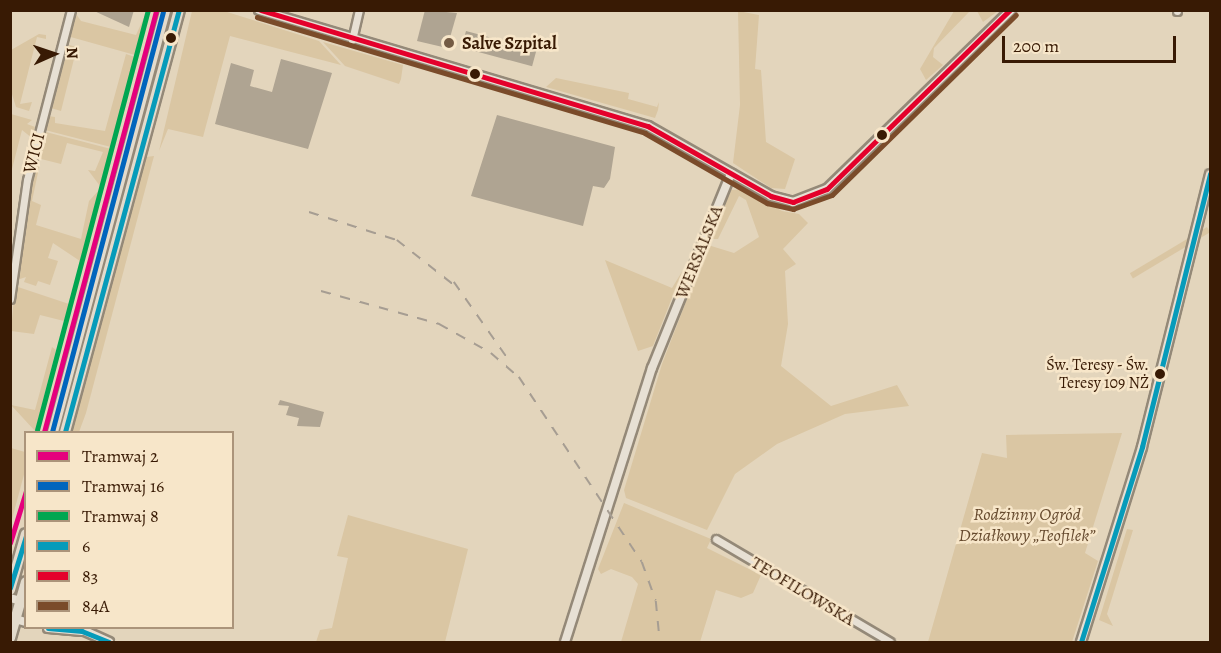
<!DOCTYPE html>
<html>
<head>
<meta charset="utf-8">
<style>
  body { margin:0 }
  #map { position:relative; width:1221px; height:653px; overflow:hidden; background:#e3d5bc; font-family:Alegreya,serif }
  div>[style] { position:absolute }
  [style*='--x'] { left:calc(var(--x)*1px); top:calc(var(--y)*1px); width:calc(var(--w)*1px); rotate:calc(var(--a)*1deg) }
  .green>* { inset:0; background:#dac6a3; transform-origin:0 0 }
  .building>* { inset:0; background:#afa492; transform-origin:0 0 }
  .roads { filter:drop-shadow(2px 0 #948978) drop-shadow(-2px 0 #948978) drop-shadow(0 2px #948978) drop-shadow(0 -2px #948978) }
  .minor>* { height:7px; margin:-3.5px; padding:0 3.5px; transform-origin:3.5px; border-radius:3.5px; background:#e7e0d4 }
  .tertiary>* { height:8px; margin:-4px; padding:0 4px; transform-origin:4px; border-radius:4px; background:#e7e0d4 }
  .primary>* { height:10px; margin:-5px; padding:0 5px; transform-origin:5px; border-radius:5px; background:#e3dbcc }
  .rail>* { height:1.5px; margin-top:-0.75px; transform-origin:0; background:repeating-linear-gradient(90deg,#a69d92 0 10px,transparent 0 20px) }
  .bus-1>* { height:4.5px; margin:-2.25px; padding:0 2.25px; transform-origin:2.25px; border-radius:2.25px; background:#069bba }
  .bus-2>* { height:4.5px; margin:-2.25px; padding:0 2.25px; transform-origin:2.25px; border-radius:2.25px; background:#e4002b }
  .bus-3>* { height:4.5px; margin:-2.25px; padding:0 2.25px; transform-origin:2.25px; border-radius:2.25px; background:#7a4b2a }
  .tram-1>* { height:4.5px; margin:-2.25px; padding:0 2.25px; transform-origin:2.25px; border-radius:2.25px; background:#e5007d }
  .tram-2>* { height:4.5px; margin:-2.25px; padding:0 2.25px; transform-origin:2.25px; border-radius:2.25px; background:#0065bd }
  .tram-3>* { height:4.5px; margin:-2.25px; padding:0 2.25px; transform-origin:2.25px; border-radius:2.25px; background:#00a651 }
  .dots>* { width:16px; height:16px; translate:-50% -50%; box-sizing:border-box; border:3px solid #f7e6c9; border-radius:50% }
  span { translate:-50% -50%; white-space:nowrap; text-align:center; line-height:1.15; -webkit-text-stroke:5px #f7e6c9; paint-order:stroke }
  .bus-label { font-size:16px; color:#381a04 }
  .right { translate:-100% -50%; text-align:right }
  .poi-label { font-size:18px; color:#381a04; font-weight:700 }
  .left { translate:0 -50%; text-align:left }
  .street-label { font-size:18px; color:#381a04 }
  .park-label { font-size:18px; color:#664a2e; font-style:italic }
  .frame { position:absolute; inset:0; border:12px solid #381a04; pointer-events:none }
  .legend { position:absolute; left:24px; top:431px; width:210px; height:198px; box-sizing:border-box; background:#f7e6c9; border:2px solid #ab947a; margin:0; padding:8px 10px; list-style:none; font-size:18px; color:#381a04 }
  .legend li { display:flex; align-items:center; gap:12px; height:30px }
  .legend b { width:30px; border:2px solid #ab947a }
  .north { position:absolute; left:24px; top:24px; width:60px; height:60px; -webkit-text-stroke:4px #f7e6c9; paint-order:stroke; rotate:87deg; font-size:16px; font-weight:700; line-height:24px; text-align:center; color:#381a04 }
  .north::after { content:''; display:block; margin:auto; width:21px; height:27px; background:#381a04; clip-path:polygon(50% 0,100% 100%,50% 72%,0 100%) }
  .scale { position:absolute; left:1002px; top:36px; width:174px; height:27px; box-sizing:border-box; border:3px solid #381a04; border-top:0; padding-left:8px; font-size:18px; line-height:21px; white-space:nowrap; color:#381a04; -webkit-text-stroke:4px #f7e6c9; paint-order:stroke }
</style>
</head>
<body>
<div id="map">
  <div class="green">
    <i style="clip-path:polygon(74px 11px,81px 21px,136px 35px,147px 11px,135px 55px,67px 36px)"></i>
    <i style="clip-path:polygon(170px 11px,60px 432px,58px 432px)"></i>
    <i style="clip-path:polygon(192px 11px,224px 11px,319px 41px,341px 65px,230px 36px,203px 137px,168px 129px,159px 151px)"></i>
    <i style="clip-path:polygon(738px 11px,759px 15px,755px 69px,761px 70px,766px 142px,795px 159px,785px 189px,771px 188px,733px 163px,740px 105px)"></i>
    <i style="clip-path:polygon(954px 11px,998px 11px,983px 22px,977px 11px,969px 12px,934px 48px,933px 57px,943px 65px,926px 80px,920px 69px)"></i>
    <i style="clip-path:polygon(39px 34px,46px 35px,46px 45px,46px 39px,37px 37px,20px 104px,32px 102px,29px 111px,16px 107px,11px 91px,11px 50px)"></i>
    <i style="clip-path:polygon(323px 42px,403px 65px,401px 79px,399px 84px,345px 66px)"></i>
    <i style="clip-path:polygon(69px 45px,77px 47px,61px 111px,51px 108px)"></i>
    <i style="clip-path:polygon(126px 54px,135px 57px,111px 147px,45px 130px,48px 116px,55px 117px,55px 123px,105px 131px)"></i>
    <i style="clip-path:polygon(556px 78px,629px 93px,628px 99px,657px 107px,659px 102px,658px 110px,655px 118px,546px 87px)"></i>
    <i style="clip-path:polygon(11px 114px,32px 120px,27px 124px,35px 127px,32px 138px,22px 130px,11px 173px)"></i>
    <i style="clip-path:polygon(46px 132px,111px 149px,100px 186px,88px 170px,95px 171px,103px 152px,67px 143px,61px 164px,37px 158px)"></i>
    <i style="clip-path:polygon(154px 156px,86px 413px,79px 432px,70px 432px,132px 199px,146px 157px)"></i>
    <i style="clip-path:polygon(35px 161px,40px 163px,32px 201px,41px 205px,36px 225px,81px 239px,89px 201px,99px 190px,80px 261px,53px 243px,48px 258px,58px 261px,50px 285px,38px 281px,36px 286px,24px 282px,26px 277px,17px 280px)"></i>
    <i style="clip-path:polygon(743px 189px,782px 211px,799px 214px,808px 223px,783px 249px,796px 264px,785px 271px,788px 324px,781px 366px,831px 406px,897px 385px,909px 406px,845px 414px,777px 444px,735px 474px,707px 530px,626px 498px,624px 490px,662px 364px,708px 245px,734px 253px,759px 237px,746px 200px,739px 196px,718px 239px,711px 239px,731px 190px)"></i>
    <i style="left:1207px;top:227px;width:6px;height:90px;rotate:59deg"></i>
    <i style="clip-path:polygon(605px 260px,672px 288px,683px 270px,653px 346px,638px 351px)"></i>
    <i style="clip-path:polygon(15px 286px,69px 304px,64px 321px,40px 315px,34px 334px,11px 331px)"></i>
    <i style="clip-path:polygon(52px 347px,56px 350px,35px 431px,11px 405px,35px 410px)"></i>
    <i style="clip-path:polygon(1122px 433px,1085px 553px,1098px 561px,1072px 642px,928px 642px,982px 453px,1007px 458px,1006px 435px)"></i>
    <i style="clip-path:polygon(11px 448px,25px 452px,26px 467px,11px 523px)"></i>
    <i style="clip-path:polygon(624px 503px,711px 539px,707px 548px,761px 575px,753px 593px,741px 598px,716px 590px,700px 642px,621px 642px,638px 584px,632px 577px,611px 569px,601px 574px,598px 569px)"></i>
    <i style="clip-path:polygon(348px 515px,468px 549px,445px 642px,316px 642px,320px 630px,332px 628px,348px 558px,337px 556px)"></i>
    <i style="clip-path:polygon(1127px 529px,1133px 530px,1107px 614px,1113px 626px,1099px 620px)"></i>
  </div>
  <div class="building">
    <i style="clip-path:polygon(92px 10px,134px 10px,129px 27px)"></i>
    <i style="clip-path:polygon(425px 10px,457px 13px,447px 48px,417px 41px)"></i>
    <i style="left:466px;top:31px;width:73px;height:17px;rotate:15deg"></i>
    <i style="clip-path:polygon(281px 59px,332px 73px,308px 149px,215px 124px,231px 63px,254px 70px,250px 86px,272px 92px)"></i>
    <i style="clip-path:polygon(497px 115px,615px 147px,610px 179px,604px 188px,593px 186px,583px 226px,471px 196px)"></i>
    <i style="clip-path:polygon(280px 400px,324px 412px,320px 427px,297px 426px,299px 418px,286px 415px,289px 406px,278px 405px)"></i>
  </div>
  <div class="roads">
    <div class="minor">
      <i style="--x:1177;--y:10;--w:1;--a:90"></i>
      <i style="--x:352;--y:40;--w:31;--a:-77"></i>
      <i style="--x:10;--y:299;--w:120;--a:-81.9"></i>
      <i style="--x:27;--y:180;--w:176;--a:-75.5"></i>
      <i style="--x:716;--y:539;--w:202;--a:30.6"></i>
    </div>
    <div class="tertiary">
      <i style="--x:259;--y:10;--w:406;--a:16.6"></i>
      <i style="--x:648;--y:126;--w:142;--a:29.6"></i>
      <i style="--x:771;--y:196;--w:23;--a:15"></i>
      <i style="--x:793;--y:202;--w:36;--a:-21"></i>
      <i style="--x:827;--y:189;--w:257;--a:-44.2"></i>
      <i style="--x:10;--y:598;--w:16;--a:15"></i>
      <i style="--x:11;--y:618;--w:16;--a:15"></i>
      <i style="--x:48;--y:628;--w:34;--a:5"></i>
      <i style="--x:78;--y:628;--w:34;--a:24"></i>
      <i style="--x:565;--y:642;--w:287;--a:-72.4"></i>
      <i style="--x:652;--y:368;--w:210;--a:-67.9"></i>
      <i style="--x:1081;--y:642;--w:204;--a:-72.6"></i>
      <i style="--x:1142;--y:447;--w:281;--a:-76"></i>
    </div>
    <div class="primary">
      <i style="--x:53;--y:432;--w:437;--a:-75.1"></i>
      <i style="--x:65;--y:432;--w:437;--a:-74.9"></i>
      <i style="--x:10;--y:590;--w:58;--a:-74.1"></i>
      <i style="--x:10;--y:638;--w:58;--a:-74.1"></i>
    </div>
  </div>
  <div class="rail">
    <i style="--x:309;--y:212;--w:92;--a:17.7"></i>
    <i style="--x:397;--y:240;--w:79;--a:38.3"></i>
    <i style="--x:454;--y:282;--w:99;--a:54.9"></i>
    <i style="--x:321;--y:291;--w:123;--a:15.6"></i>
    <i style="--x:439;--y:324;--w:60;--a:29.1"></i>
    <i style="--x:491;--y:353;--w:37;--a:41"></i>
    <i style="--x:519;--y:377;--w:222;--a:56.4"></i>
    <i style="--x:642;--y:562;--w:41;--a:70.3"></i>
    <i style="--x:656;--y:601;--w:41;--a:84.4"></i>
  </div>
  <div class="bus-1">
    <i style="--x:65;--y:432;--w:437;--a:-74.9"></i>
    <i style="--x:10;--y:588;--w:54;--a:-72.9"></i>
    <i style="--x:48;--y:628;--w:34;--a:5"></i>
    <i style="--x:82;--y:631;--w:29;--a:22"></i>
    <i style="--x:1081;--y:642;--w:204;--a:-72.6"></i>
    <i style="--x:1142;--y:447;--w:281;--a:-76"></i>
  </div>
  <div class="bus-2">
    <i style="--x:261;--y:10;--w:404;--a:16.7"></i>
    <i style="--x:648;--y:126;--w:142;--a:29.6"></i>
    <i style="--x:771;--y:196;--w:23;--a:15"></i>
    <i style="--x:793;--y:202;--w:36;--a:-21"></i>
    <i style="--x:827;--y:189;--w:256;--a:-44.4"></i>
  </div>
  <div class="bus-3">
    <i style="--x:257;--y:17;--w:405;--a:16.6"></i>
    <i style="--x:645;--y:133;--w:141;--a:29.8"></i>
    <i style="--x:767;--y:203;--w:27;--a:13"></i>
    <i style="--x:793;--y:209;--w:41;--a:-19.7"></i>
    <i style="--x:832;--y:195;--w:257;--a:-44.4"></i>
  </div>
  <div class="tram-1">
    <i style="--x:44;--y:432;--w:437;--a:-75.1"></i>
    <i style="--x:10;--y:543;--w:54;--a:-72.9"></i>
  </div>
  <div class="tram-2">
    <i style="--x:52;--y:432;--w:434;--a:-75.2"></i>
  </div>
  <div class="tram-3">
    <i style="--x:37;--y:430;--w:434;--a:-75.2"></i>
  </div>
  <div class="dots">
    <i style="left:171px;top:38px;background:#381a04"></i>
    <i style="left:449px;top:43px;background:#745b44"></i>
    <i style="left:475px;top:74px;background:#381a04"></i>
    <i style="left:882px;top:135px;background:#381a04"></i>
    <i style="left:1160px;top:374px;background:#381a04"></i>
  </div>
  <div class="bus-label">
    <span class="right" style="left:1149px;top:374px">Św. Teresy - Św.<br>Teresy 109 NŻ</span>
  </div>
  <div class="poi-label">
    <span class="left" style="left:462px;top:43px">Salve Szpital</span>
  </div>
  <div class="street-label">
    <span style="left:34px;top:153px;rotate:-76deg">WICI</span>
    <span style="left:699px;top:252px;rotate:-68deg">WERSALSKA</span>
    <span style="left:803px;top:591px;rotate:31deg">TEOFILOWSKA</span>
  </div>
  <div class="park-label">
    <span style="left:1027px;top:525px">Rodzinny Ogród<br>Działkowy „Teofilek”</span>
  </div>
  <div class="frame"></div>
  <ul class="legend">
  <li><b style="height:8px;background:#e5007d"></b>Tramwaj 2</li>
  <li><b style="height:8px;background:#0065bd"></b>Tramwaj 16</li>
  <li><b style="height:8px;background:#00a651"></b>Tramwaj 8</li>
  <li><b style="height:8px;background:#069bba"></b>6</li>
  <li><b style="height:8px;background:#e4002b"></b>83</li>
  <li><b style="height:8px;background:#7a4b2a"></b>84A</li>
  </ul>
  <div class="north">N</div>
  <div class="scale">200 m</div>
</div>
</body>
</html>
